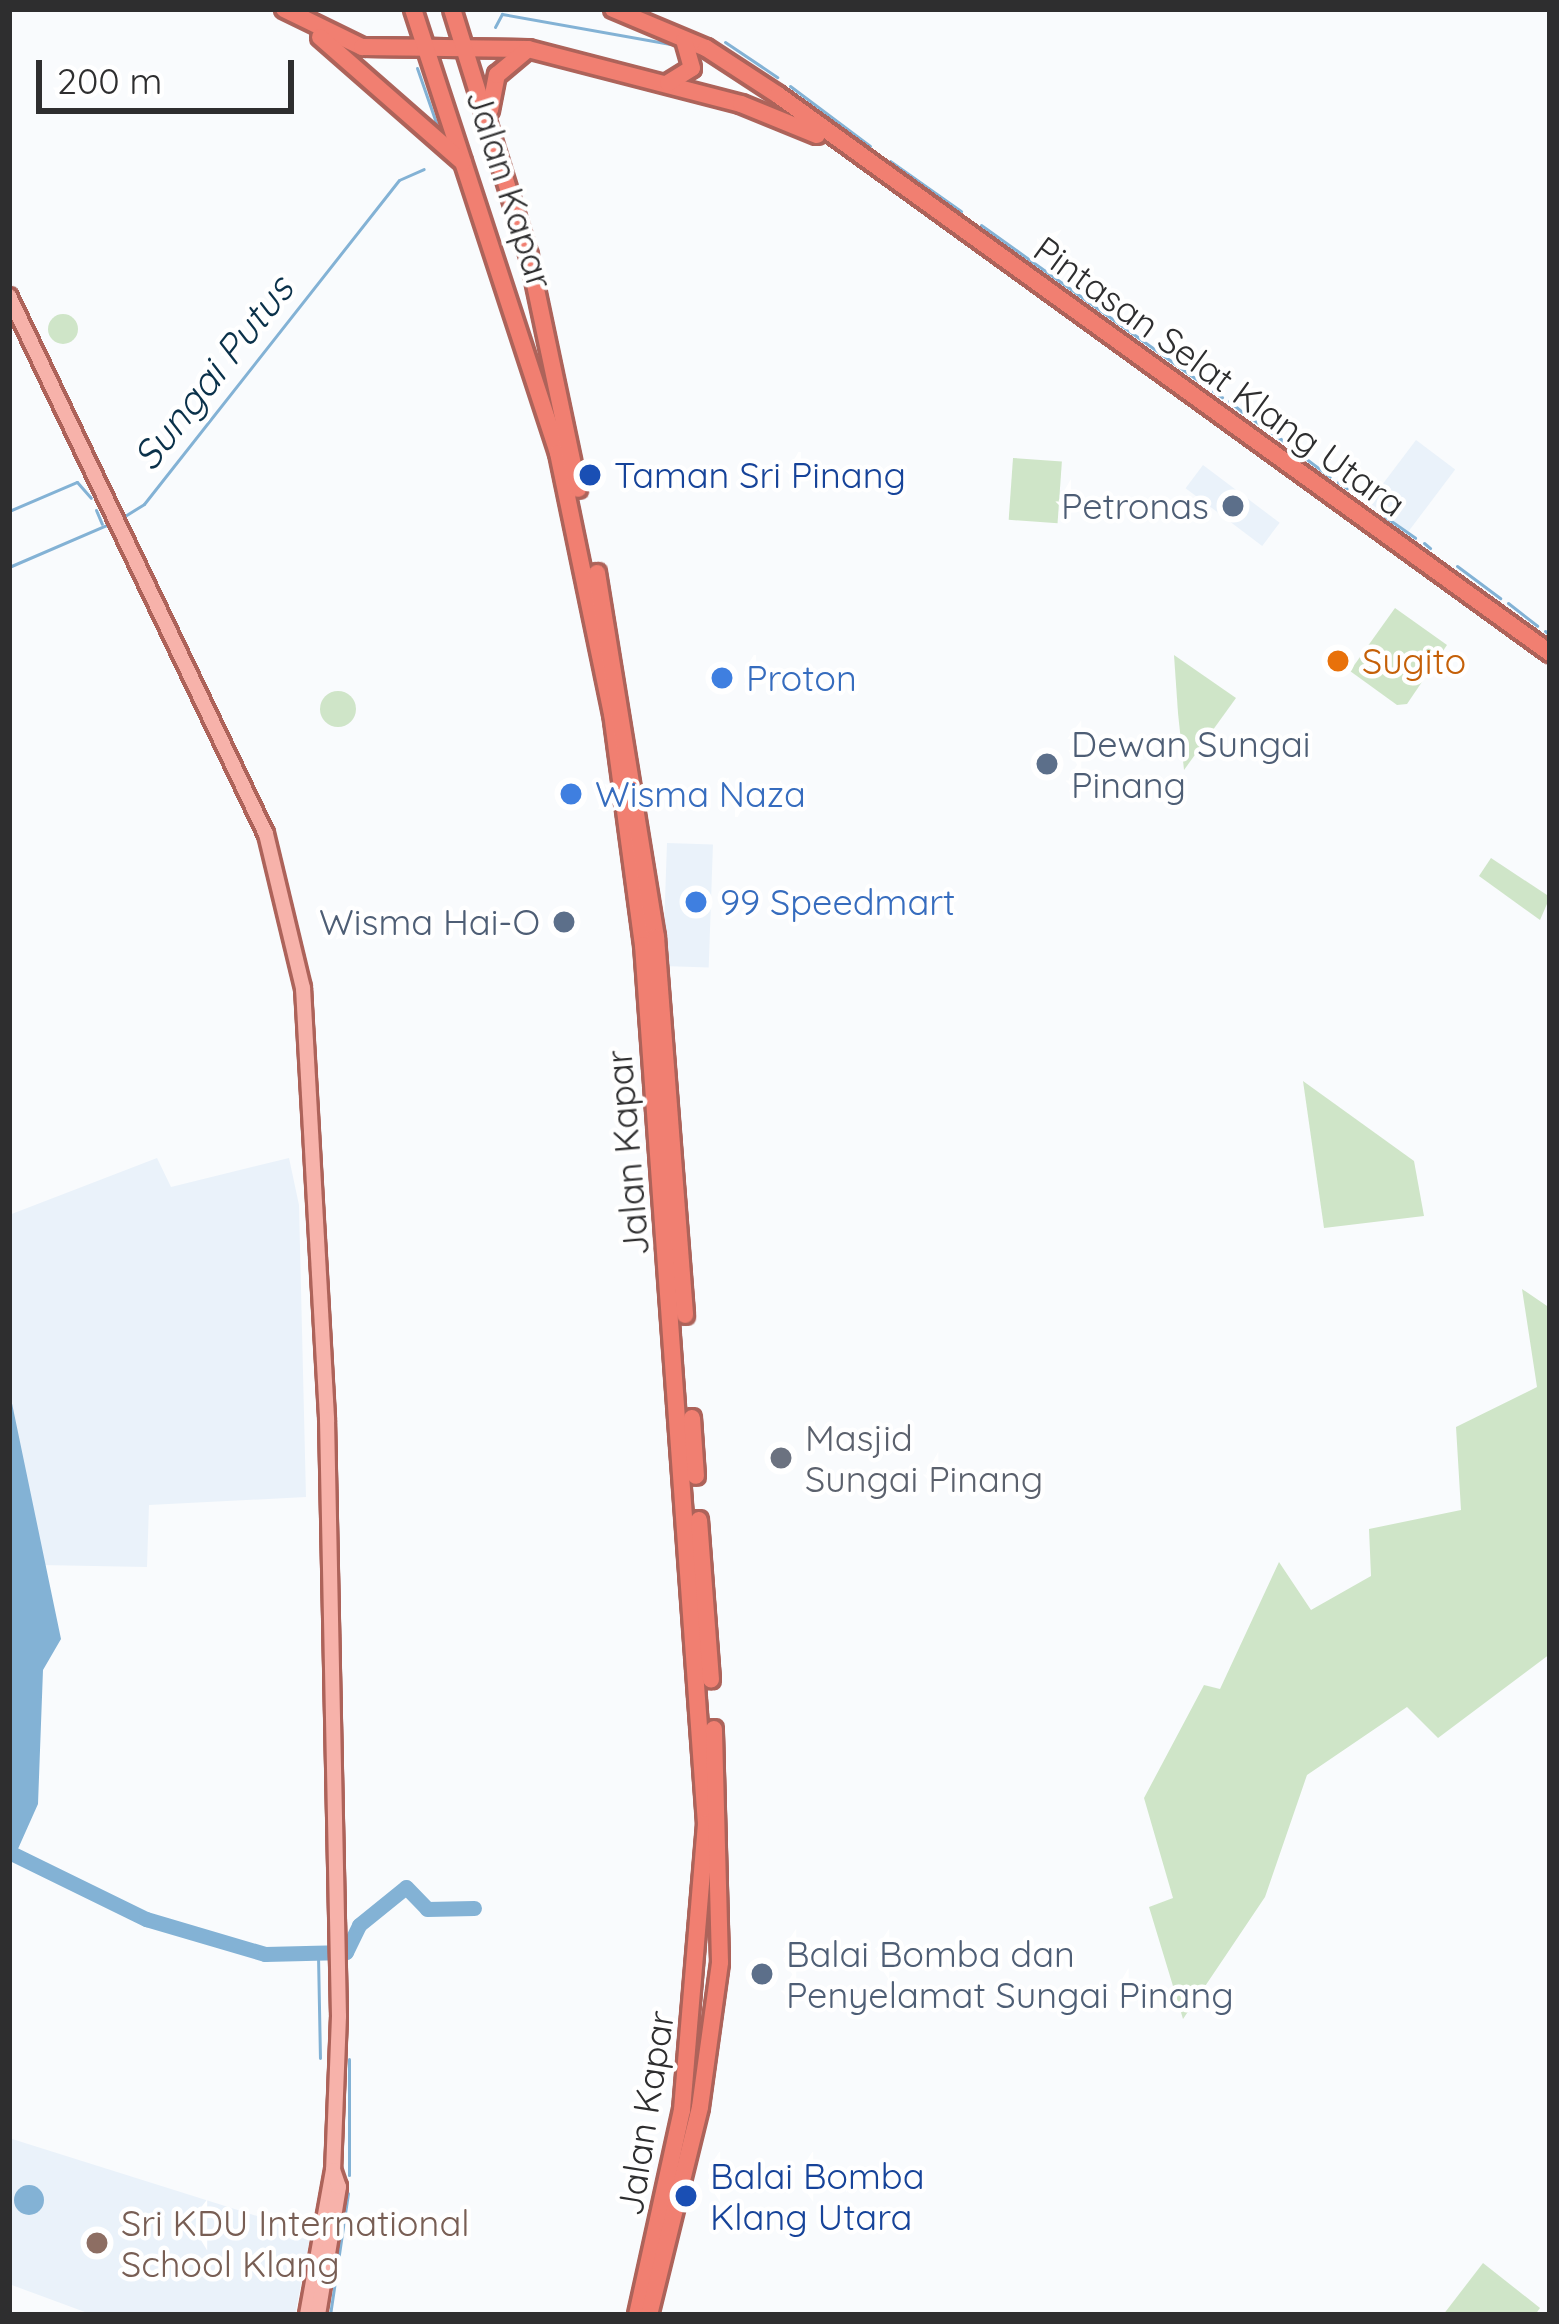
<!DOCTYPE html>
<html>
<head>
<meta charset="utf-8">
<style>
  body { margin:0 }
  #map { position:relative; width:1559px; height:2324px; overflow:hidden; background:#f9fbfd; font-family:Quicksand,sans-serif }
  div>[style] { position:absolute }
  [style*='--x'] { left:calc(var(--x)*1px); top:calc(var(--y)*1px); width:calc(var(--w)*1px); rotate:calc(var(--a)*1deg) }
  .built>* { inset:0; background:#eaf2fa; transform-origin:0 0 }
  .green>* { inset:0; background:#cfe5c8; transform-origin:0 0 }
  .round { border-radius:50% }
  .water>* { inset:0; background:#83b2d5 }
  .stream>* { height:3px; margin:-1.5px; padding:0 1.5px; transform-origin:1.5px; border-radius:1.5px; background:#83b2d5 }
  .river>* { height:15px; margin:-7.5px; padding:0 7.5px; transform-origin:7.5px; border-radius:7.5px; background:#83b2d5 }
  .roads { filter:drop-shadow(3px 0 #ad635a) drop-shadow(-3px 0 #ad635a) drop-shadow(0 3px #ad635a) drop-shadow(0 -3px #ad635a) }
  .major>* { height:14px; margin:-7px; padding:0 7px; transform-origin:7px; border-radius:7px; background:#f7b2aa }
  .highway>* { height:16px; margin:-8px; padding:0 8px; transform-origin:8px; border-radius:8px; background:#f17f71 }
  .dots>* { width:33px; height:33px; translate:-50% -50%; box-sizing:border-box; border:6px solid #fff; border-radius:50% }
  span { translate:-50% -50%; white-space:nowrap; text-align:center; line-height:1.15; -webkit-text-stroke:9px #fff; paint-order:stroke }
  .street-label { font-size:36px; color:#2e2e2f }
  .transit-label { font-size:36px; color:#164399 }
  .left { translate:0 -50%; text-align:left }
  .service-label { font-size:36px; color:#4e5e75 }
  .right { translate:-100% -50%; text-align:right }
  .food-label { font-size:36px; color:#c56008 }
  .shop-label { font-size:36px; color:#366cbe }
  .worship-label { font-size:36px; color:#5b616d }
  .education-label { font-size:36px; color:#785e54 }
  .water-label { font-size:39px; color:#0a314a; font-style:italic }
  .frame { position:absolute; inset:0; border:12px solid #2e2e2f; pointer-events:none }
  .scale { position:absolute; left:36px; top:60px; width:258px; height:54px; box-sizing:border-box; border:6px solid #2e2e2f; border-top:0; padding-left:15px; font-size:36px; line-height:42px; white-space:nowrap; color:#2e2e2f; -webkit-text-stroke:9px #fff; paint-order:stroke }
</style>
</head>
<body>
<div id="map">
  <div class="built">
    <i style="left:1416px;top:440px;width:49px;height:78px;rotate:37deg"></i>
    <i style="left:1203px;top:465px;width:96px;height:29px;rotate:37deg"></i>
    <i style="left:667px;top:843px;width:46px;height:123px;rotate:2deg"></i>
    <i style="clip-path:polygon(157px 1158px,171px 1187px,289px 1158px,299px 1205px,306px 1497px,149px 1505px,147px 1567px,41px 1565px,9px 1389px,9px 1215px)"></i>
    <i style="clip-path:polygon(9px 2138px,311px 2233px,295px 2315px,93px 2315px,9px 2284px)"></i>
  </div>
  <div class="green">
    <i class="round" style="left:48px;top:314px;width:30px;height:30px"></i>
    <i style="left:1013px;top:458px;width:49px;height:62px;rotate:4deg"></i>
    <i style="clip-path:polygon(1395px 608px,1447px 645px,1407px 704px,1397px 705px,1350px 671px)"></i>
    <i style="clip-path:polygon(1174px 655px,1236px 698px,1184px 770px,1178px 713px)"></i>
    <i class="round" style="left:320px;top:691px;width:36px;height:36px"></i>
    <i style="clip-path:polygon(1491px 858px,1550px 897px,1540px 920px,1479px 876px)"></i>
    <i style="clip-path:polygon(1303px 1081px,1414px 1161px,1424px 1216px,1324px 1228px)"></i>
    <i style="clip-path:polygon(1522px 1289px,1550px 1308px,1550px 1654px,1438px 1738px,1407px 1707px,1307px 1775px,1265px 1897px,1183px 2019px,1149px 1907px,1173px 1898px,1144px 1798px,1204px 1685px,1220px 1689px,1279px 1562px,1311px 1610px,1371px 1576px,1369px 1529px,1461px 1510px,1456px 1427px,1537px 1387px)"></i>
    <i style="clip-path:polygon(1483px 2263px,1540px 2308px,1535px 2315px,1443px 2315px)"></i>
  </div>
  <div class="water">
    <i style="clip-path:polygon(9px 1389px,61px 1639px,43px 1670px,38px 1804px,9px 1869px)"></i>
    <i class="round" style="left:14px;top:2185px;width:30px;height:30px"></i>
  </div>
  <div class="stream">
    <i style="--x:495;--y:27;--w:15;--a:-62"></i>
    <i style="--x:502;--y:14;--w:171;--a:10.1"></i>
    <i style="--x:725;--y:42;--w:63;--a:33.9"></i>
    <i style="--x:417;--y:68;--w:67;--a:70.8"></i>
    <i style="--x:790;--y:86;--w:100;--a:36.9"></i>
    <i style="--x:890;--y:161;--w:87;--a:35.2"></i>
    <i style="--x:981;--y:225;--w:268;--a:35.6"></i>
    <i style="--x:1213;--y:391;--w:11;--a:34"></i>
    <i style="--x:1229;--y:401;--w:17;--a:40"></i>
    <i style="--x:1251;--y:418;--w:59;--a:35.3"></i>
    <i style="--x:1305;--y:458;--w:31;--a:37"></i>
    <i style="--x:1338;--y:482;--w:11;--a:34"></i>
    <i style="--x:96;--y:510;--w:15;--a:67"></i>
    <i style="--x:9;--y:511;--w:74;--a:-23.1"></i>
    <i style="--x:77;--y:482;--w:21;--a:49"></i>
    <i style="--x:1384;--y:516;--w:38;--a:35"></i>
    <i style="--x:120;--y:519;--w:28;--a:-32"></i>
    <i style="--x:144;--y:504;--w:412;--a:-51.8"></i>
    <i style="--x:399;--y:180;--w:27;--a:-24"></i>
    <i style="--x:1424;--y:543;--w:8;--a:40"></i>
    <i style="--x:1457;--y:566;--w:54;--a:36.7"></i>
    <i style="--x:9;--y:567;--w:111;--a:-23.3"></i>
    <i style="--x:1508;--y:603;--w:37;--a:38"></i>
    <i style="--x:1545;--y:631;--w:6;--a:39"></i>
    <i style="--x:318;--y:1955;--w:103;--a:88.9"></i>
    <i style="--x:349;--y:2059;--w:116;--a:90"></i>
    <i style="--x:330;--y:2315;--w:123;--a:-81.6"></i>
  </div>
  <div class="river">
    <i style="--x:9;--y:1852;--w:153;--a:26.1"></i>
    <i style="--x:146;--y:1919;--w:124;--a:16.4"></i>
    <i style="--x:265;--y:1954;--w:81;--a:-1.4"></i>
    <i style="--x:346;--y:1952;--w:30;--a:-64"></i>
    <i style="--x:359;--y:1925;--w:60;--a:-39"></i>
    <i style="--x:406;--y:1887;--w:30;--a:46"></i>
    <i style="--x:427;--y:1909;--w:47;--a:-1.2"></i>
  </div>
  <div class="roads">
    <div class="major">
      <i style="--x:9;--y:296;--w:596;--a:64.47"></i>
      <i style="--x:266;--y:834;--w:158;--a:76.5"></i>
      <i style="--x:303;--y:988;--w:432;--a:86.8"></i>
      <i style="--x:327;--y:1419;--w:597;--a:88.85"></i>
      <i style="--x:339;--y:2016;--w:154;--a:92.2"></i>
      <i style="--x:333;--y:2170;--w:147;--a:100.2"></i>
      <i style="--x:318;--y:2315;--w:130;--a:-80.7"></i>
      <i style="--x:339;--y:2187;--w:18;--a:-109"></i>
    </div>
    <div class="highway">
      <i style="--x:284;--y:9;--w:87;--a:26"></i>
      <i style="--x:362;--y:47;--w:166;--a:0.7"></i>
      <i style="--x:528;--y:49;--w:220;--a:14.5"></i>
      <i style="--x:741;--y:104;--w:82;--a:22.2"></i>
      <i style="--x:413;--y:9;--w:467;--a:71.9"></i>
      <i style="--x:558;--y:453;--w:266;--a:78.3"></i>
      <i style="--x:612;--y:713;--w:234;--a:82.4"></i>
      <i style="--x:643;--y:945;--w:881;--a:85.9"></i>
      <i style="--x:706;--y:1824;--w:287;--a:94.8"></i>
      <i style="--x:682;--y:2110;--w:210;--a:102.4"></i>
      <i style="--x:452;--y:9;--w:259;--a:72.7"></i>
      <i style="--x:529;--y:256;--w:238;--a:78.1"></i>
      <i style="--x:613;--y:9;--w:101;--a:22.8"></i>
      <i style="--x:706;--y:48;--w:86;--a:33.1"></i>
      <i style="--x:778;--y:95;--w:953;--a:35.86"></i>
      <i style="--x:320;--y:37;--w:190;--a:41.2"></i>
      <i style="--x:668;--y:83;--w:28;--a:-32"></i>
      <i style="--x:692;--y:68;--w:29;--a:-106"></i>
      <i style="--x:490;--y:110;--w:36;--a:-79"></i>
      <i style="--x:497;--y:75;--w:40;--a:-40"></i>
      <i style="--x:597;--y:573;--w:369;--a:80.8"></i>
      <i style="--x:656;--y:937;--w:379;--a:85.6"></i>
      <i style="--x:692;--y:1418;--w:58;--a:86.1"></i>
      <i style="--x:699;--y:1520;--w:160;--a:85.7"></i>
      <i style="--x:649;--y:2315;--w:214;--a:-76.2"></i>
      <i style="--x:700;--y:2107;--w:146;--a:-82.1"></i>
      <i style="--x:720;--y:1962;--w:233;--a:-91.5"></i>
    </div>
  </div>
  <div class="dots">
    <i style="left:590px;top:475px;background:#1a4fb4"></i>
    <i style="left:1233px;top:506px;background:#5c6f8a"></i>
    <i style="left:1338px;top:661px;background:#e8710a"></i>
    <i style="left:722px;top:678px;background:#3f7fe0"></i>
    <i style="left:1047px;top:764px;background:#5c6f8a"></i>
    <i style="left:571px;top:794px;background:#3f7fe0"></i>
    <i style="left:696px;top:902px;background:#3f7fe0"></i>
    <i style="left:564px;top:922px;background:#5c6f8a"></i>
    <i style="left:781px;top:1458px;background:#6b7280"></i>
    <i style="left:762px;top:1974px;background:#5c6f8a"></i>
    <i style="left:686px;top:2196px;background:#1a4fb4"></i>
    <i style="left:97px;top:2243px;background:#8d6e63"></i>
  </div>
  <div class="street-label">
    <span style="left:510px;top:189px;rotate:72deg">Jalan Kapar</span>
    <span style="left:1220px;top:376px;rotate:36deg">Pintasan Selat Klang Utara</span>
    <span style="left:627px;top:1153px;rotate:-95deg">Jalan Kapar</span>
    <span style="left:645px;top:2113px;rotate:-81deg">Jalan Kapar</span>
  </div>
  <div class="transit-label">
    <span class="left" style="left:614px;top:475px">Taman Sri Pinang</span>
    <span class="left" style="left:710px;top:2196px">Balai Bomba<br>Klang Utara</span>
  </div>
  <div class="service-label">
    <span class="right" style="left:1209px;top:506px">Petronas</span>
    <span class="left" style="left:1071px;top:764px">Dewan Sungai<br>Pinang</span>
    <span class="right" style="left:540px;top:922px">Wisma Hai-O</span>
    <span class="left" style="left:786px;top:1974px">Balai Bomba dan<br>Penyelamat Sungai Pinang</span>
  </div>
  <div class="food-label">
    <span class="left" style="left:1362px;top:661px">Sugito</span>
  </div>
  <div class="shop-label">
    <span class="left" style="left:746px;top:678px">Proton</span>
    <span class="left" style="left:595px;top:794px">Wisma Naza</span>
    <span class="left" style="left:720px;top:902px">99 Speedmart</span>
  </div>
  <div class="worship-label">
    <span class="left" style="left:805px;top:1458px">Masjid<br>Sungai Pinang</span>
  </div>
  <div class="education-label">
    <span class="left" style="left:121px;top:2243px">Sri KDU International<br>School Klang</span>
  </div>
  <div class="water-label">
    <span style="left:213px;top:373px;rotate:-52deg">Sungai Putus</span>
  </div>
  <div class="frame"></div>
  <div class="scale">200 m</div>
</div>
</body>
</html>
